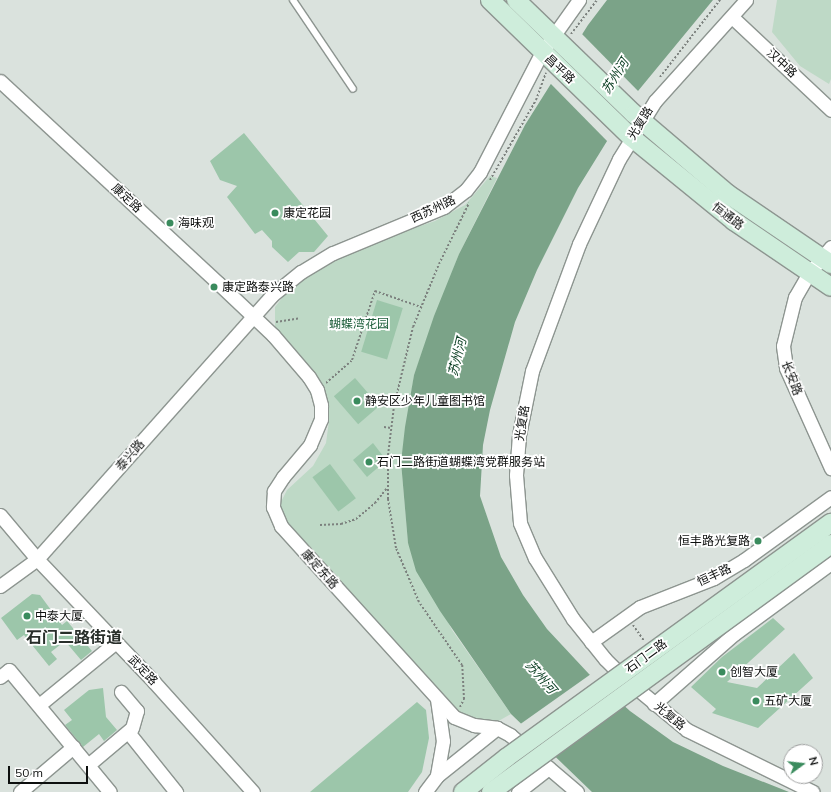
<!DOCTYPE html>
<html>
<head>
<meta charset="utf-8">
<style>
  body { margin:0 }
  #map { position:relative; width:831px; height:792px; overflow:hidden; background:#dae2dd; font-family:Mulish,"Noto Sans SC",sans-serif }
  div>[style] { position:absolute }
  [style*='--x'] { left:calc(var(--x)*1px); top:calc(var(--y)*1px); width:calc(var(--w)*1px); rotate:calc(var(--a)*1deg) }
  .green>* { inset:0; background:#bed9c6 }
  .water>* { inset:0; background:#7ba388 }
  .pier>* { inset:0; background:#dae2dd }
  .building>* { inset:0; background:#9cc6aa; transform-origin:0 0 }
  .path>* { height:2px; margin-top:-1px; transform-origin:0; background:repeating-linear-gradient(90deg,#7c817e 0 2px,transparent 0 4px) }
  .roads { filter:drop-shadow(1px 0 #8d9590) drop-shadow(-1px 0 #8d9590) drop-shadow(0 1px #8d9590) drop-shadow(0 -1px #8d9590) }
  .lane>* { height:6px; margin:-3px; padding:0 3px; transform-origin:3px; border-radius:3px; background:#fff }
  .street>* { height:13px; margin:-6.5px; padding:0 6.5px; transform-origin:6.5px; border-radius:6.5px; background:#fff }
  .secondary>* { height:18px; margin:-9px; padding:0 9px; transform-origin:9px; border-radius:9px; background:#ceeddb }
  .bridges { filter:drop-shadow(1px 0 #8d9590) drop-shadow(-1px 0 #8d9590) drop-shadow(0 1px #8d9590) drop-shadow(0 -1px #8d9590) }
  .secondary-bridge>* { height:18px; margin:-9px; padding:0 9px; transform-origin:9px; border-radius:9px; background:#ceeddb }
  .dots>* { width:11px; height:11px; translate:-50% -50%; box-sizing:border-box; border:2px solid #fff; border-radius:50% }
  span { translate:-50% -50%; white-space:nowrap; text-align:center; line-height:1.15; -webkit-text-stroke:3.5px #fff; paint-order:stroke }
  .street-label { font-size:12px; color:#0d0f0e }
  .poi-label { font-size:12px; color:#0d0f0e }
  .left { translate:0 -50%; text-align:left }
  .right { translate:-100% -50%; text-align:right }
  .park-label { font-size:12px; color:#1a5c38 }
  .water-label { font-size:13px; color:#0d4025; font-style:italic }
  .district-label { font-size:16px; color:#282e2a; font-weight:700 }
  .north { position:absolute; left:783px; top:744px; width:40px; height:40px; box-sizing:border-box; background:#fff; border:1px solid #9e9f9f; border-radius:50%; rotate:75deg; font-size:11px; font-weight:700; line-height:16px; text-align:center; color:#0d0f0e }
  .north::after { content:''; display:block; margin:auto; width:14px; height:18px; background:#3a8b5d; clip-path:polygon(50% 0,100% 100%,50% 72%,0 100%) }
  .scale { position:absolute; left:8px; top:766px; width:80px; height:18px; box-sizing:border-box; border:2px solid #0d0f0e; border-top:0; padding-left:5px; font-size:12px; line-height:14px; white-space:nowrap; color:#0d0f0e; -webkit-text-stroke:3px #fff; paint-order:stroke }
</style>
</head>
<body>
<div id="map">
  <div class="green">
    <i style="clip-path:polygon(777px 0,831px 0,831px 79px,829px 84px,800px 66px,772px 32px)"></i>
    <i style="clip-path:polygon(490px 176px,497px 178px,459px 254px,414px 375px,401px 462px,408px 543px,452px 630px,511px 714px,495px 723px,457px 714px,280px 516px,281px 502px,287px 490px,313px 466px,326px 443px,329px 421px,325px 394px,320px 383px,275px 328px,275px 307px,294px 283px,331px 260px,372px 242px,435px 221px,465px 205px)"></i>
  </div>
  <div class="water">
    <i style="clip-path:polygon(607px 0,713px 0,638px 91px,578px 188px,537px 270px,515px 322px,490px 410px,483px 445px,480px 496px,501px 557px,523px 595px,547px 629px,589px 674px,630px 711px,673px 742px,723px 766px,789px 792px,592px 792px,511px 714px,440px 611px,416px 571px,408px 543px,401px 462px,405px 427px,414px 375px,434px 316px,459px 254px,525px 125px,588px 25px)"></i>
  </div>
  <div class="pier">
    <i style="clip-path:polygon(581px 33px,640px 93px,608px 142px,550px 83px)"></i>
    <i style="clip-path:polygon(591px 674px,626px 705px,552px 758px,519px 725px)"></i>
  </div>
  <div class="building">
    <i style="clip-path:polygon(244px 133px,328px 236px,314px 252px,299px 252px,288px 262px,272px 247px,272px 241px,262px 230px,255px 234px,227px 197px,237px 186px,220px 180px,210px 161px)"></i>
    <i style="left:377px;top:300px;width:27px;height:54px;rotate:17deg"></i>
    <i style="left:355px;top:378px;width:37px;height:28px;rotate:49deg"></i>
    <i style="clip-path:polygon(373px 443px,383px 456px,382px 464px,367px 477px,353px 460px)"></i>
    <i style="left:330px;top:464px;width:43px;height:22px;rotate:53deg"></i>
    <i style="clip-path:polygon(32px 594px,40px 595px,62px 625px,67px 621px,92px 651px,81px 660px,65px 641px,51px 652px,57px 659px,49px 666px,24px 635px,17px 640px,1px 618px)"></i>
    <i style="clip-path:polygon(773px 618px,785px 629px,727px 682px,757px 688px,794px 653px,813px 678px,758px 728px,712px 713px,716px 709px,691px 687px,722px 657px)"></i>
    <i style="clip-path:polygon(103px 688px,106px 717px,117px 730px,104px 741px,99px 734px,83px 747px,65px 725px,72px 720px,64px 710px,89px 690px)"></i>
    <i style="clip-path:polygon(417px 702px,426px 710px,429px 738px,422px 772px,408px 792px,310px 792px)"></i>
  </div>
  <div class="path">
    <i style="--x:571;--y:34;--w:43;--a:-52.6"></i>
    <i style="--x:660;--y:77;--w:98;--a:-52.1"></i>
    <i style="--x:490;--y:180;--w:92;--a:-60.1"></i>
    <i style="--x:536;--y:100;--w:29;--a:-70"></i>
    <i style="--x:276;--y:322;--w:24;--a:-9"></i>
    <i style="--x:326;--y:383;--w:35;--a:-41"></i>
    <i style="--x:352;--y:360;--w:73;--a:-71.6"></i>
    <i style="--x:375;--y:291;--w:49;--a:19.2"></i>
    <i style="--x:384;--y:427;--w:7;--a:8"></i>
    <i style="--x:320;--y:525;--w:21;--a:-3"></i>
    <i style="--x:341;--y:524;--w:16;--a:-18"></i>
    <i style="--x:356;--y:519;--w:25;--a:-40"></i>
    <i style="--x:375;--y:503;--w:19;--a:-51"></i>
    <i style="--x:633;--y:625;--w:19;--a:55"></i>
    <i style="--x:460;--y:707;--w:9;--a:-63"></i>
    <i style="--x:464;--y:699;--w:34;--a:-93"></i>
    <i style="--x:462;--y:665;--w:76;--a:-124.3"></i>
    <i style="--x:419;--y:602;--w:59;--a:-113.1"></i>
    <i style="--x:396;--y:548;--w:50;--a:-99.3"></i>
    <i style="--x:388;--y:499;--w:44;--a:-90"></i>
    <i style="--x:388;--y:455;--w:49;--a:-83"></i>
    <i style="--x:394;--y:406;--w:81;--a:-76.5"></i>
    <i style="--x:413;--y:327;--w:68;--a:-67.6"></i>
    <i style="--x:439;--y:264;--w:68;--a:-63.8"></i>
  </div>
  <div class="roads">
    <div class="lane">
      <i style="--x:293;--y:0;--w:107;--a:56"></i>
    </div>
    <div class="street">
      <i style="--x:746;--y:0;--w:136;--a:132"></i>
      <i style="--x:655;--y:101;--w:68;--a:121.8"></i>
      <i style="--x:619;--y:159;--w:94;--a:115.2"></i>
      <i style="--x:579;--y:244;--w:135;--a:110.3"></i>
      <i style="--x:532;--y:371;--w:65;--a:101.5"></i>
      <i style="--x:519;--y:435;--w:40;--a:94.3"></i>
      <i style="--x:516;--y:475;--w:48;--a:85.2"></i>
      <i style="--x:520;--y:523;--w:38;--a:67"></i>
      <i style="--x:535;--y:558;--w:72;--a:58.1"></i>
      <i style="--x:573;--y:619;--w:51;--a:51.3"></i>
      <i style="--x:605;--y:659;--w:25;--a:45"></i>
      <i style="--x:623;--y:677;--w:83;--a:39.6"></i>
      <i style="--x:687;--y:730;--w:140;--a:26.2"></i>
      <i style="--x:732;--y:17;--w:136;--a:43.2"></i>
      <i style="--x:0;--y:81;--w:297;--a:42.8"></i>
      <i style="--x:218;--y:283;--w:76;--a:43.4"></i>
      <i style="--x:273;--y:335;--w:55;--a:49.4"></i>
      <i style="--x:309;--y:377;--w:15;--a:58"></i>
      <i style="--x:317;--y:390;--w:16;--a:75"></i>
      <i style="--x:321;--y:405;--w:14;--a:90"></i>
      <i style="--x:321;--y:419;--w:28;--a:113"></i>
      <i style="--x:310;--y:445;--w:42;--a:130.2"></i>
      <i style="--x:283;--y:477;--w:17;--a:123"></i>
      <i style="--x:274;--y:491;--w:16;--a:94"></i>
      <i style="--x:273;--y:507;--w:21;--a:67"></i>
      <i style="--x:281;--y:526;--w:258;--a:47.8"></i>
      <i style="--x:454;--y:717;--w:22;--a:22"></i>
      <i style="--x:474;--y:725;--w:23;--a:7"></i>
      <i style="--x:497;--y:728;--w:15;--a:28"></i>
      <i style="--x:510;--y:735;--w:88;--a:40.4"></i>
      <i style="--x:831;--y:247;--w:34;--a:130"></i>
      <i style="--x:809;--y:273;--w:28;--a:120"></i>
      <i style="--x:795;--y:297;--w:50;--a:103.8"></i>
      <i style="--x:783;--y:346;--w:22;--a:82"></i>
      <i style="--x:786;--y:368;--w:110;--a:65.8"></i>
      <i style="--x:0;--y:515;--w:57;--a:49.9"></i>
      <i style="--x:37;--y:559;--w:170;--a:46.4"></i>
      <i style="--x:154;--y:682;--w:148;--a:48"></i>
      <i style="--x:0;--y:586;--w:46;--a:-36.1"></i>
      <i style="--x:37;--y:559;--w:352;--a:-48.3"></i>
      <i style="--x:271;--y:296;--w:38;--a:-39"></i>
      <i style="--x:301;--y:272;--w:37;--a:-31"></i>
      <i style="--x:333;--y:253;--w:120;--a:-22.5"></i>
      <i style="--x:444;--y:207;--w:28;--a:-38"></i>
      <i style="--x:466;--y:190;--w:23;--a:-52"></i>
      <i style="--x:480;--y:172;--w:135;--a:-62.7"></i>
      <i style="--x:542;--y:52;--w:64;--a:-54.6"></i>
      <i style="--x:591;--y:642;--w:60;--a:-35.5"></i>
      <i style="--x:640;--y:607;--w:79;--a:-21.4"></i>
      <i style="--x:714;--y:578;--w:35;--a:-31"></i>
      <i style="--x:744;--y:560;--w:107;--a:-35.9"></i>
      <i style="--x:0;--y:677;--w:11;--a:-38"></i>
      <i style="--x:9;--y:670;--w:158;--a:50.4"></i>
      <i style="--x:437;--y:699;--w:42;--a:81.9"></i>
      <i style="--x:443;--y:741;--w:36;--a:100"></i>
      <i style="--x:654;--y:704;--w:106;--a:-41.2"></i>
      <i style="--x:734;--y:634;--w:120;--a:-36.2"></i>
      <i style="--x:39;--y:705;--w:99;--a:-39.3"></i>
      <i style="--x:128;--y:732;--w:77;--a:51.3"></i>
      <i style="--x:88;--y:765;--w:57;--a:-40.1"></i>
      <i style="--x:132;--y:728;--w:18;--a:-74"></i>
      <i style="--x:137;--y:711;--w:25;--a:-130"></i>
      <i style="--x:20;--y:792;--w:70;--a:-40.3"></i>
      <i style="--x:425;--y:792;--w:20;--a:-53"></i>
      <i style="--x:437;--y:776;--w:77;--a:-38.7"></i>
      <i style="--x:518;--y:792;--w:39;--a:-38"></i>
    </div>
    <div class="secondary">
      <i style="--x:490;--y:0;--w:197;--a:44.2"></i>
      <i style="--x:631;--y:137;--w:133;--a:39.2"></i>
      <i style="--x:734;--y:221;--w:117;--a:34.2"></i>
      <i style="--x:516;--y:0;--w:164;--a:44"></i>
      <i style="--x:634;--y:114;--w:123;--a:40.4"></i>
      <i style="--x:728;--y:194;--w:125;--a:34.2"></i>
    </div>
  </div>
  <div class="bridges">
    <div class="secondary-bridge">
      <i style="--x:463;--y:792;--w:55;--a:-38.3"></i>
      <i style="--x:506;--y:758;--w:401;--a:-35.9"></i>
      <i style="--x:491;--y:792;--w:421;--a:-36.1"></i>
    </div>
  </div>
  <div class="dots">
    <i style="left:275px;top:213px;background:#3a8b5d"></i>
    <i style="left:170px;top:223px;background:#3a8b5d"></i>
    <i style="left:214px;top:287px;background:#3a8b5d"></i>
    <i style="left:357px;top:401px;background:#3a8b5d"></i>
    <i style="left:369px;top:462px;background:#3a8b5d"></i>
    <i style="left:758px;top:541px;background:#3a8b5d"></i>
    <i style="left:27px;top:616px;background:#3a8b5d"></i>
    <i style="left:722px;top:672px;background:#3a8b5d"></i>
    <i style="left:756px;top:701px;background:#3a8b5d"></i>
  </div>
  <div class="street-label">
    <span style="left:782px;top:63px;rotate:43deg">汉中路</span>
    <span style="left:560px;top:69px;rotate:43deg">昌平路</span>
    <span style="left:640px;top:123px;rotate:-58deg">光复路</span>
    <span style="left:127px;top:198px;rotate:43deg">康定路</span>
    <span style="left:433px;top:209px;rotate:-25deg">西苏州路</span>
    <span style="left:728px;top:216px;rotate:37deg">恒通路</span>
    <span style="left:792px;top:378px;rotate:69deg">长安路</span>
    <span style="left:522px;top:423px;rotate:-81deg">光复路</span>
    <span style="left:130px;top:455px;rotate:-49deg">泰兴路</span>
    <span style="left:320px;top:569px;rotate:48deg">康定东路</span>
    <span style="left:714px;top:575px;rotate:-25deg">恒丰路</span>
    <span style="left:646px;top:656px;rotate:-36deg">石门二路</span>
    <span style="left:143px;top:670px;rotate:46deg">武定路</span>
    <span style="left:670px;top:716px;rotate:39deg">光复路</span>
  </div>
  <div class="poi-label">
    <span class="left" style="left:283px;top:213px">康定花园</span>
    <span class="left" style="left:178px;top:223px">海味观</span>
    <span class="left" style="left:222px;top:287px">康定路泰兴路</span>
    <span class="left" style="left:365px;top:401px">静安区少年儿童图书馆</span>
    <span class="left" style="left:377px;top:462px">石门二路街道蝴蝶湾党群服务站</span>
    <span class="right" style="left:750px;top:541px">恒丰路光复路</span>
    <span class="left" style="left:35px;top:616px">中泰大厦</span>
    <span class="left" style="left:730px;top:672px">创智大厦</span>
    <span class="left" style="left:764px;top:701px">五矿大厦</span>
  </div>
  <div class="park-label">
    <span style="left:359px;top:324px">蝴蝶湾花园</span>
  </div>
  <div class="water-label">
    <span style="left:615px;top:76px;rotate:-58deg">苏州河</span>
    <span style="left:457px;top:357px;rotate:-76deg">苏州河</span>
    <span style="left:541px;top:677px;rotate:49deg">苏州河</span>
  </div>
  <div class="district-label">
    <span style="left:74px;top:637px">石门二路街道</span>
  </div>
  <div class="north">N</div>
  <div class="scale">50 m</div>
</div>
</body>
</html>
